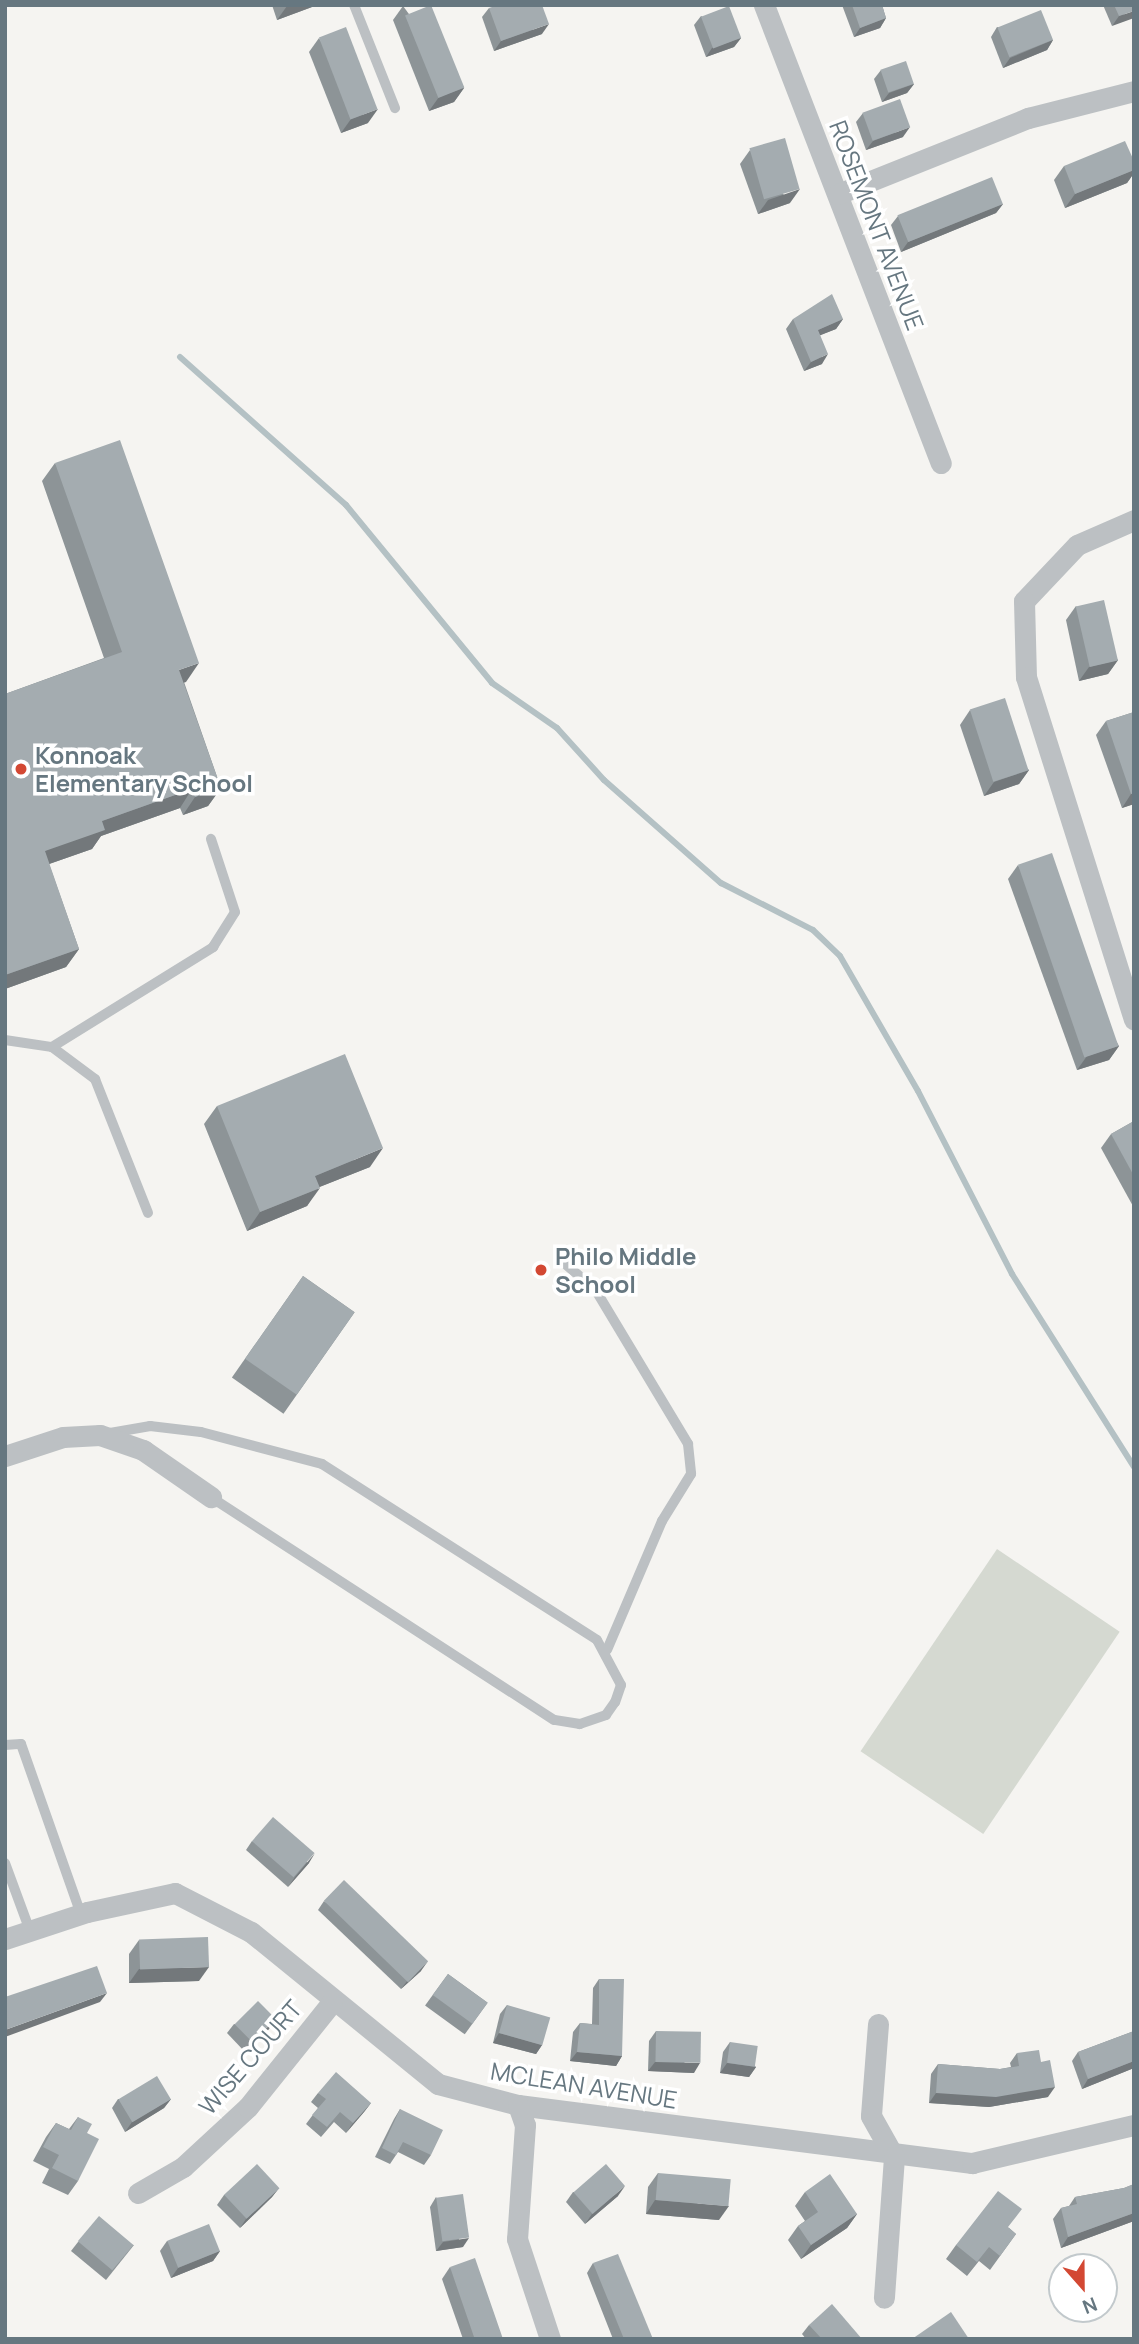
<!DOCTYPE html>
<html>
<head>
<meta charset="utf-8">
<style>
  body { margin:0 }
  #map { position:relative; width:1139px; height:2344px; overflow:hidden; background:#f5f4f1; font-family:Manrope,sans-serif }
  div>[style] { position:absolute }
  [style*='--x'] { left:calc(var(--x)*1px); top:calc(var(--y)*1px); width:calc(var(--w)*1px); rotate:calc(var(--a)*1deg) }
  .green>* { inset:0; background:#d5d9d1; transform-origin:0 0 }
  .stream>* { height:6px; margin:-3px; padding:0 3px; transform-origin:3px; border-radius:3px; background:#b4c1c4 }
  .service>* { height:10px; margin:-5px; padding:0 5px; transform-origin:5px; border-radius:5px; background:#bcc0c3 }
  .minor>* { height:21px; margin:-10.5px; padding:0 10.5px; transform-origin:10.5px; border-radius:10.5px; background:#bcc0c3 }
  .wall>* { inset:0; background:#8d9497; transform-origin:0 0 }
  .shaded-wall>* { inset:0; background:#73787b }
  .building>* { inset:0; background:#a4acb0; transform-origin:0 0 }
  .dots>* { width:19px; height:19px; translate:-50% -50%; box-sizing:border-box; border:4px solid #fff; border-radius:50% }
  span { translate:-50% -50%; white-space:nowrap; text-align:center; line-height:1.15; -webkit-text-stroke:7px #fff; paint-order:stroke }
  .street-label { font-size:24px; color:#667780 }
  .poi-label { font-size:24px; color:#667780; font-weight:700 }
  .left { translate:0 -50%; text-align:left }
  .frame { position:absolute; inset:0; border:7px solid #667780; pointer-events:none }
  .north { position:absolute; left:1048px; top:2253px; width:70px; height:70px; box-sizing:border-box; background:#fff; border:2px solid #c2c9cc; border-radius:50%; rotate:159deg; font-size:19px; font-weight:700; line-height:28px; text-align:center; color:#667780 }
  .north::after { content:''; display:block; margin:auto; width:24px; height:32px; background:#d34833; clip-path:polygon(50% 0,100% 100%,50% 72%,0 100%) }
</style>
</head>
<body>
<div id="map">
  <div class="green">
    <i style="left:997px;top:1549px;width:148px;height:244px;rotate:34deg"></i>
  </div>
  <div class="stream">
    <i style="--x:180;--y:357;--w:222;--a:41.7"></i>
    <i style="--x:346;--y:505;--w:230;--a:50.6"></i>
    <i style="--x:492;--y:683;--w:79;--a:34.7"></i>
    <i style="--x:557;--y:728;--w:70;--a:47.9"></i>
    <i style="--x:604;--y:780;--w:156;--a:41.4"></i>
    <i style="--x:721;--y:883;--w:103;--a:27.1"></i>
    <i style="--x:813;--y:930;--w:37;--a:44"></i>
    <i style="--x:840;--y:956;--w:156;--a:60"></i>
    <i style="--x:918;--y:1091;--w:206;--a:62.8"></i>
    <i style="--x:1012;--y:1274;--w:228;--a:57.7"></i>
  </div>
  <div class="service">
    <i style="--x:354;--y:5;--w:111;--a:68.3"></i>
    <i style="--x:5;--y:1040;--w:48;--a:8.5"></i>
    <i style="--x:52;--y:1047;--w:54;--a:36.7"></i>
    <i style="--x:95;--y:1079;--w:144;--a:68.4"></i>
    <i style="--x:52;--y:1047;--w:190;--a:-31.8"></i>
    <i style="--x:213;--y:947;--w:41;--a:-57.8"></i>
    <i style="--x:235;--y:912;--w:77;--a:-108.2"></i>
    <i style="--x:564;--y:1263;--w:40;--a:40"></i>
    <i style="--x:595;--y:1289;--w:181;--a:59"></i>
    <i style="--x:688;--y:1444;--w:30;--a:84"></i>
    <i style="--x:691;--y:1474;--w:55;--a:121.7"></i>
    <i style="--x:662;--y:1521;--w:140;--a:113.1"></i>
    <i style="--x:110;--y:1433;--w:41;--a:-9.9"></i>
    <i style="--x:150;--y:1426;--w:51;--a:6.7"></i>
    <i style="--x:201;--y:1432;--w:125;--a:14.8"></i>
    <i style="--x:322;--y:1464;--w:326;--a:32.6"></i>
    <i style="--x:597;--y:1640;--w:51;--a:61.9"></i>
    <i style="--x:621;--y:1685;--w:18;--a:109"></i>
    <i style="--x:615;--y:1702;--w:16;--a:125"></i>
    <i style="--x:606;--y:1715;--w:28;--a:161"></i>
    <i style="--x:580;--y:1724;--w:26;--a:-171"></i>
    <i style="--x:554;--y:1720;--w:409;--a:-147"></i>
    <i style="--x:5;--y:1745;--w:16;--a:-4"></i>
    <i style="--x:21;--y:1744;--w:180;--a:70.6"></i>
    <i style="--x:5;--y:1863;--w:72;--a:69.8"></i>
  </div>
  <div class="minor">
    <i style="--x:764;--y:5;--w:491;--a:68.9"></i>
    <i style="--x:838;--y:194;--w:205;--a:-21.8"></i>
    <i style="--x:1028;--y:118;--w:109;--a:-14.3"></i>
    <i style="--x:1134;--y:520;--w:62;--a:156.3"></i>
    <i style="--x:1077;--y:545;--w:77;--a:133.4"></i>
    <i style="--x:1024;--y:601;--w:76;--a:88.5"></i>
    <i style="--x:1026;--y:677;--w:359;--a:72.5"></i>
    <i style="--x:5;--y:1456;--w:61;--a:-18.1"></i>
    <i style="--x:63;--y:1437;--w:37;--a:-3"></i>
    <i style="--x:100;--y:1435;--w:46;--a:19.2"></i>
    <i style="--x:143;--y:1450;--w:83;--a:34.7"></i>
    <i style="--x:5;--y:1939;--w:86;--a:-18.2"></i>
    <i style="--x:87;--y:1912;--w:90;--a:-12.2"></i>
    <i style="--x:175;--y:1893;--w:85;--a:27.2"></i>
    <i style="--x:251;--y:1932;--w:241;--a:39.1"></i>
    <i style="--x:438;--y:2084;--w:83;--a:14.7"></i>
    <i style="--x:518;--y:2105;--w:458;--a:7.3"></i>
    <i style="--x:972;--y:2163;--w:166;--a:-13.2"></i>
    <i style="--x:878;--y:2024;--w:92;--a:94.4"></i>
    <i style="--x:871;--y:2116;--w:47;--a:60.7"></i>
    <i style="--x:894;--y:2157;--w:141;--a:94.1"></i>
    <i style="--x:518;--y:2105;--w:21;--a:71"></i>
    <i style="--x:525;--y:2125;--w:114;--a:94"></i>
    <i style="--x:517;--y:2239;--w:105;--a:71.7"></i>
    <i style="--x:138;--y:2193;--w:52;--a:-30"></i>
    <i style="--x:183;--y:2167;--w:88;--a:-42.7"></i>
    <i style="--x:248;--y:2107;--w:134;--a:-51.3"></i>
  </div>
  <div class="wall">
    <i style="clip-path:polygon(272px 5px,313px 5px,312px 7px,277px 20px)"></i>
    <i style="clip-path:polygon(842px 5px,882px 5px,886px 18px,880px 28px,854px 37px)"></i>
    <i style="clip-path:polygon(1103px 5px,1134px 5px,1112px 26px)"></i>
    <i style="clip-path:polygon(403px 6px,464px 88px,454px 102px,429px 111px,393px 20px)"></i>
    <i style="clip-path:polygon(489px 8px,542px 34px,494px 51px,482px 17px)"></i>
    <i style="clip-path:polygon(701px 16px,741px 38px,734px 47px,706px 57px,694px 25px)"></i>
    <i style="clip-path:polygon(997px 27px,1053px 40px,1047px 50px,1003px 68px,991px 37px)"></i>
    <i style="clip-path:polygon(319px 38px,368px 123px,341px 133px,309px 52px)"></i>
    <i style="clip-path:polygon(881px 70px,914px 84px,907px 93px,882px 102px,874px 79px)"></i>
    <i style="clip-path:polygon(863px 113px,903px 137px,866px 150px,856px 122px)"></i>
    <i style="clip-path:polygon(750px 150px,790px 203px,758px 214px,740px 164px)"></i>
    <i style="clip-path:polygon(1134px 161px,1134px 173px,1127px 183px,1065px 208px,1054px 180px,1064px 166px)"></i>
    <i style="clip-path:polygon(1003px 204px,996px 213px,901px 252px,891px 225px,898px 216px)"></i>
    <i style="clip-path:polygon(793px 319px,843px 319px,836px 329px,820px 335px,822px 364px,804px 371px,786px 329px)"></i>
    <i style="clip-path:polygon(55px 463px,186px 682px,184px 682px,221px 788px,208px 806px,183px 815px,180px 808px,101px 836px,92px 849px,49px 864px,79px 949px,66px 967px,5px 989px,5px 694px,104px 658px,42px 481px)"></i>
    <i style="clip-path:polygon(1076px 606px,1118px 660px,1108px 674px,1079px 681px,1066px 620px)"></i>
    <i style="clip-path:polygon(970px 710px,1029px 770px,1019px 784px,984px 796px,960px 725px)"></i>
    <i style="clip-path:polygon(1134px 712px,1134px 804px,1122px 808px,1096px 735px,1106px 721px)"></i>
    <i style="clip-path:polygon(1018px 865px,1119px 1046px,1109px 1060px,1077px 1070px,1008px 879px)"></i>
    <i style="clip-path:polygon(217px 1106px,370px 1167px,319px 1187px,307px 1206px,247px 1231px,204px 1124px)"></i>
    <i style="clip-path:polygon(1134px 1121px,1134px 1208px,1101px 1148px,1111px 1134px)"></i>
    <i style="left:303px;top:1276px;width:63px;height:124px;rotate:35deg"></i>
    <i style="clip-path:polygon(252px 1841px,309px 1863px,288px 1887px,246px 1850px)"></i>
    <i style="clip-path:polygon(324px 1901px,421px 1971px,401px 1989px,318px 1910px)"></i>
    <i style="clip-path:polygon(139px 1940px,199px 1981px,129px 1983px,129px 1954px)"></i>
    <i style="left:448px;top:1974px;width:49px;height:39px;rotate:36deg"></i>
    <i style="clip-path:polygon(599px 1979px,622px 2056px,616px 2066px,570px 2061px,573px 2032px,580px 2023px,592px 2024px,593px 1988px)"></i>
    <i style="clip-path:polygon(507px 2005px,542px 2045px,536px 2054px,493px 2043px,500px 2014px)"></i>
    <i style="clip-path:polygon(234px 2024px,269px 2029px,245px 2052px,227px 2033px)"></i>
    <i style="clip-path:polygon(656px 2031px,694px 2073px,648px 2071px,649px 2041px)"></i>
    <i style="clip-path:polygon(1134px 2031px,1134px 2068px,1082px 2089px,1072px 2061px,1078px 2052px)"></i>
    <i style="clip-path:polygon(730px 2042px,756px 2067px,749px 2077px,720px 2073px,723px 2052px)"></i>
    <i style="clip-path:polygon(1017px 2053px,1048px 2097px,989px 2107px,929px 2103px,931px 2074px,938px 2064px,1000px 2069px,1011px 2067px,1010px 2063px)"></i>
    <i style="clip-path:polygon(318px 2093px,371px 2103px,364px 2112px,346px 2133px,334px 2122px,321px 2137px,306px 2124px,318px 2108px,311px 2102px)"></i>
    <i style="clip-path:polygon(118px 2099px,171px 2099px,164px 2108px,125px 2132px,112px 2108px)"></i>
    <i style="clip-path:polygon(400px 2109px,431px 2155px,424px 2165px,398px 2152px,390px 2164px,375px 2157px,394px 2119px)"></i>
    <i style="clip-path:polygon(78px 2117px,87px 2133px,78px 2181px,68px 2195px,42px 2183px,49px 2169px,33px 2161px,46px 2137px,56px 2123px,69px 2129px)"></i>
    <i style="clip-path:polygon(658px 2173px,719px 2220px,646px 2214px,648px 2187px)"></i>
    <i style="clip-path:polygon(1134px 2184px,1134px 2221px,1061px 2248px,1053px 2219px,1061px 2208px,1069px 2206px,1075px 2197px,1124px 2188px)"></i>
    <i style="clip-path:polygon(279px 2188px,272px 2197px,240px 2228px,217px 2205px,224px 2195px)"></i>
    <i style="clip-path:polygon(573px 2192px,618px 2196px,585px 2224px,566px 2202px)"></i>
    <i style="clip-path:polygon(805px 2192px,857px 2214px,847px 2228px,801px 2259px,788px 2240px,798px 2226px,805px 2221px,795px 2206px)"></i>
    <i style="clip-path:polygon(436px 2197px,463px 2247px,436px 2251px,430px 2207px)"></i>
    <i style="clip-path:polygon(1009px 2228px,1016px 2234px,990px 2270px,979px 2261px,967px 2276px,946px 2259px,956px 2245px)"></i>
    <i style="clip-path:polygon(167px 2241px,220px 2251px,213px 2261px,171px 2278px,160px 2251px)"></i>
    <i style="clip-path:polygon(78px 2242px,134px 2245px,106px 2280px,71px 2251px)"></i>
    <i style="clip-path:polygon(593px 2263px,653px 2339px,613px 2339px,587px 2273px)"></i>
    <i style="clip-path:polygon(450px 2267px,503px 2339px,463px 2339px,442px 2279px)"></i>
    <i style="clip-path:polygon(809px 2325px,862px 2339px,806px 2339px,802px 2334px)"></i>
  </div>
  <div class="shaded-wall">
    <i style="clip-path:polygon(313px 5px,312px 7px,277px 20px,287px 6px)"></i>
    <i style="clip-path:polygon(1134px 11px,1134px 18px,1112px 26px,1119px 16px)"></i>
    <i style="clip-path:polygon(886px 18px,880px 28px,854px 37px,860px 28px)"></i>
    <i style="clip-path:polygon(549px 24px,542px 34px,494px 51px,501px 41px)"></i>
    <i style="clip-path:polygon(741px 38px,734px 47px,706px 57px,712px 48px)"></i>
    <i style="clip-path:polygon(1053px 40px,1047px 50px,1003px 68px,1010px 58px)"></i>
    <i style="clip-path:polygon(914px 84px,907px 93px,882px 102px,889px 93px)"></i>
    <i style="clip-path:polygon(464px 88px,454px 102px,429px 111px,439px 97px)"></i>
    <i style="clip-path:polygon(378px 109px,368px 123px,341px 133px,351px 119px)"></i>
    <i style="clip-path:polygon(910px 127px,903px 137px,866px 150px,873px 141px)"></i>
    <i style="clip-path:polygon(1134px 170px,1134px 173px,1127px 183px,1065px 208px,1075px 194px)"></i>
    <i style="clip-path:polygon(800px 189px,790px 203px,758px 214px,768px 200px)"></i>
    <i style="clip-path:polygon(1003px 204px,996px 213px,901px 252px,908px 242px)"></i>
    <i style="clip-path:polygon(843px 319px,836px 329px,811px 339px,818px 330px)"></i>
    <i style="clip-path:polygon(828px 354px,822px 364px,804px 371px,811px 362px)"></i>
    <i style="clip-path:polygon(1118px 660px,1108px 674px,1079px 681px,1089px 667px)"></i>
    <i style="clip-path:polygon(199px 663px,186px 682px,166px 689px,179px 670px)"></i>
    <i style="clip-path:polygon(1029px 770px,1019px 784px,984px 796px,994px 782px)"></i>
    <i style="clip-path:polygon(221px 788px,208px 806px,183px 815px,195px 797px)"></i>
    <i style="clip-path:polygon(192px 789px,180px 808px,101px 836px,92px 849px,32px 870px,45px 851px,102px 821px)"></i>
    <i style="clip-path:polygon(1134px 793px,1134px 804px,1122px 808px,1131px 794px)"></i>
    <i style="clip-path:polygon(79px 949px,66px 967px,5px 989px,5px 975px)"></i>
    <i style="clip-path:polygon(1119px 1046px,1109px 1060px,1077px 1070px,1087px 1056px)"></i>
    <i style="clip-path:polygon(383px 1148px,370px 1167px,302px 1194px,315px 1176px)"></i>
    <i style="clip-path:polygon(320px 1188px,307px 1206px,247px 1231px,260px 1212px)"></i>
    <i style="clip-path:polygon(315px 1853px,309px 1863px,288px 1887px,295px 1877px)"></i>
    <i style="clip-path:polygon(428px 1961px,421px 1971px,401px 1989px,408px 1980px)"></i>
    <i style="clip-path:polygon(209px 1967px,199px 1981px,129px 1983px,139px 1969px)"></i>
    <i style="clip-path:polygon(107px 1993px,100px 2002px,5px 2037px,5px 2030px)"></i>
    <i style="clip-path:polygon(276px 2019px,269px 2029px,245px 2052px,252px 2042px)"></i>
    <i style="clip-path:polygon(499px 2033px,542px 2045px,536px 2054px,493px 2043px)"></i>
    <i style="clip-path:polygon(577px 2052px,622px 2056px,616px 2066px,570px 2061px)"></i>
    <i style="clip-path:polygon(1134px 2061px,1134px 2068px,1082px 2089px,1088px 2079px)"></i>
    <i style="clip-path:polygon(655px 2062px,700px 2063px,694px 2073px,648px 2071px)"></i>
    <i style="clip-path:polygon(727px 2063px,756px 2067px,749px 2077px,720px 2073px)"></i>
    <i style="clip-path:polygon(1055px 2087px,1048px 2097px,989px 2107px,929px 2103px,936px 2093px)"></i>
    <i style="clip-path:polygon(171px 2099px,164px 2108px,125px 2132px,132px 2122px)"></i>
    <i style="clip-path:polygon(371px 2103px,364px 2112px,346px 2133px,353px 2123px)"></i>
    <i style="clip-path:polygon(625px 2186px,618px 2196px,585px 2224px,592px 2214px)"></i>
    <i style="clip-path:polygon(279px 2188px,272px 2197px,240px 2228px,246px 2219px)"></i>
    <i style="clip-path:polygon(655px 2200px,729px 2206px,719px 2220px,646px 2214px)"></i>
    <i style="clip-path:polygon(1134px 2213px,1134px 2221px,1061px 2248px,1068px 2237px)"></i>
    <i style="clip-path:polygon(857px 2214px,847px 2228px,801px 2259px,811px 2245px)"></i>
    <i style="clip-path:polygon(469px 2238px,463px 2247px,436px 2251px,443px 2242px)"></i>
    <i style="clip-path:polygon(220px 2251px,213px 2261px,171px 2278px,178px 2268px)"></i>
  </div>
  <div class="building">
    <i style="left:431px;top:5px;width:89px;height:28px;rotate:68deg"></i>
    <i style="clip-path:polygon(498px 5px,542px 5px,549px 24px,501px 41px,489px 8px)"></i>
    <i style="clip-path:polygon(852px 5px,882px 5px,886px 18px,860px 28px)"></i>
    <i style="clip-path:polygon(1114px 5px,1134px 5px,1134px 11px,1119px 16px)"></i>
    <i style="left:729px;top:6px;width:34px;height:30px;rotate:69deg"></i>
    <i style="left:1041px;top:10px;width:32px;height:47px;rotate:68deg"></i>
    <i style="left:346px;top:27px;width:88px;height:29px;rotate:69deg"></i>
    <i style="left:906px;top:61px;width:24px;height:27px;rotate:71deg"></i>
    <i style="left:900px;top:99px;width:30px;height:40px;rotate:70deg"></i>
    <i style="left:785px;top:138px;width:53px;height:37px;rotate:74deg"></i>
    <i style="clip-path:polygon(1125px 141px,1134px 161px,1134px 170px,1075px 194px,1064px 166px)"></i>
    <i style="left:992px;top:177px;width:29px;height:102px;rotate:68deg"></i>
    <i style="clip-path:polygon(832px 294px,843px 319px,818px 330px,828px 354px,811px 362px,793px 319px)"></i>
    <i style="clip-path:polygon(120px 440px,199px 663px,179px 670px,221px 788px,195px 797px,192px 789px,102px 821px,105px 830px,45px 851px,79px 949px,5px 975px,5px 694px,122px 652px,55px 463px)"></i>
    <i style="left:1104px;top:600px;width:62px;height:29px;rotate:77deg"></i>
    <i style="left:1005px;top:698px;width:76px;height:37px;rotate:72deg"></i>
    <i style="clip-path:polygon(1134px 712px,1134px 793px,1131px 794px,1106px 721px)"></i>
    <i style="left:1052px;top:853px;width:204px;height:36px;rotate:71deg"></i>
    <i style="clip-path:polygon(345px 1054px,383px 1148px,315px 1176px,320px 1188px,260px 1212px,217px 1106px)"></i>
    <i style="clip-path:polygon(1134px 1121px,1134px 1176px,1111px 1134px)"></i>
    <i style="left:303px;top:1276px;width:63px;height:101px;rotate:35deg"></i>
    <i style="left:273px;top:1817px;width:55px;height:32px;rotate:41deg"></i>
    <i style="left:344px;top:1880px;width:117px;height:29px;rotate:44deg"></i>
    <i style="left:208px;top:1937px;width:30px;height:69px;rotate:88deg"></i>
    <i style="clip-path:polygon(97px 1966px,107px 1993px,5px 2030px,5px 1997px)"></i>
    <i style="left:448px;top:1974px;width:49px;height:26px;rotate:36deg"></i>
    <i style="clip-path:polygon(599px 1979px,624px 1979px,622px 2056px,577px 2052px,580px 2023px,599px 2025px)"></i>
    <i style="left:258px;top:2001px;width:25px;height:33px;rotate:45deg"></i>
    <i style="left:507px;top:2005px;width:45px;height:29px;rotate:16deg"></i>
    <i style="left:656px;top:2031px;width:45px;height:31px;rotate:1deg"></i>
    <i style="clip-path:polygon(1134px 2031px,1134px 2061px,1088px 2079px,1078px 2052px)"></i>
    <i style="left:730px;top:2042px;width:28px;height:21px;rotate:8deg"></i>
    <i style="clip-path:polygon(1039px 2050px,1041px 2062px,1050px 2060px,1055px 2087px,996px 2097px,936px 2093px,938px 2064px,1000px 2069px,1019px 2066px,1017px 2053px)"></i>
    <i style="clip-path:polygon(336px 2072px,371px 2103px,353px 2123px,340px 2112px,327px 2127px,312px 2115px,326px 2099px,318px 2093px)"></i>
    <i style="left:157px;top:2076px;width:27px;height:45px;rotate:59deg"></i>
    <i style="clip-path:polygon(400px 2109px,443px 2130px,431px 2155px,403px 2142px,396px 2155px,382px 2148px)"></i>
    <i style="clip-path:polygon(78px 2117px,92px 2124px,87px 2133px,99px 2139px,78px 2181px,52px 2168px,59px 2155px,43px 2147px,56px 2123px,71px 2130px)"></i>
    <i style="left:257px;top:2164px;width:33px;height:45px;rotate:47deg"></i>
    <i style="left:606px;top:2164px;width:29px;height:43px;rotate:49deg"></i>
    <i style="left:658px;top:2173px;width:73px;height:27px;rotate:5deg"></i>
    <i style="clip-path:polygon(830px 2174px,857px 2214px,811px 2245px,798px 2226px,818px 2212px,805px 2192px)"></i>
    <i style="clip-path:polygon(1134px 2184px,1134px 2213px,1068px 2237px,1061px 2208px,1077px 2204px,1075px 2197px,1124px 2188px)"></i>
    <i style="clip-path:polygon(998px 2191px,1022px 2209px,1008px 2227px,1016px 2234px,1000px 2256px,989px 2247px,977px 2262px,956px 2245px)"></i>
    <i style="left:463px;top:2194px;width:44px;height:27px;rotate:82deg"></i>
    <i style="left:99px;top:2216px;width:45px;height:33px;rotate:40deg"></i>
    <i style="left:209px;top:2224px;width:29px;height:45px;rotate:68deg"></i>
    <i style="clip-path:polygon(618px 2254px,653px 2339px,624px 2339px,593px 2263px)"></i>
    <i style="clip-path:polygon(475px 2258px,503px 2339px,470px 2339px,474px 2337px,450px 2267px)"></i>
    <i style="clip-path:polygon(832px 2304px,862px 2339px,822px 2339px,809px 2325px)"></i>
    <i style="clip-path:polygon(951px 2312px,969px 2339px,912px 2339px)"></i>
  </div>
  <div class="dots">
    <i style="left:21px;top:769px;background:#d34833"></i>
    <i style="left:541px;top:1270px;background:#d34833"></i>
  </div>
  <div class="street-label">
    <span style="left:877px;top:225px;rotate:69deg">ROSEMONT AVENUE</span>
    <span style="left:250px;top:2057px;rotate:-49deg">WISE COURT</span>
    <span style="left:584px;top:2085px;rotate:9deg">MCLEAN AVENUE</span>
  </div>
  <div class="poi-label">
    <span class="left" style="left:35px;top:769px">Konnoak<br>Elementary School</span>
    <span class="left" style="left:555px;top:1270px">Philo Middle<br>School</span>
  </div>
  <div class="frame"></div>
  <div class="north">N</div>
</div>
</body>
</html>
